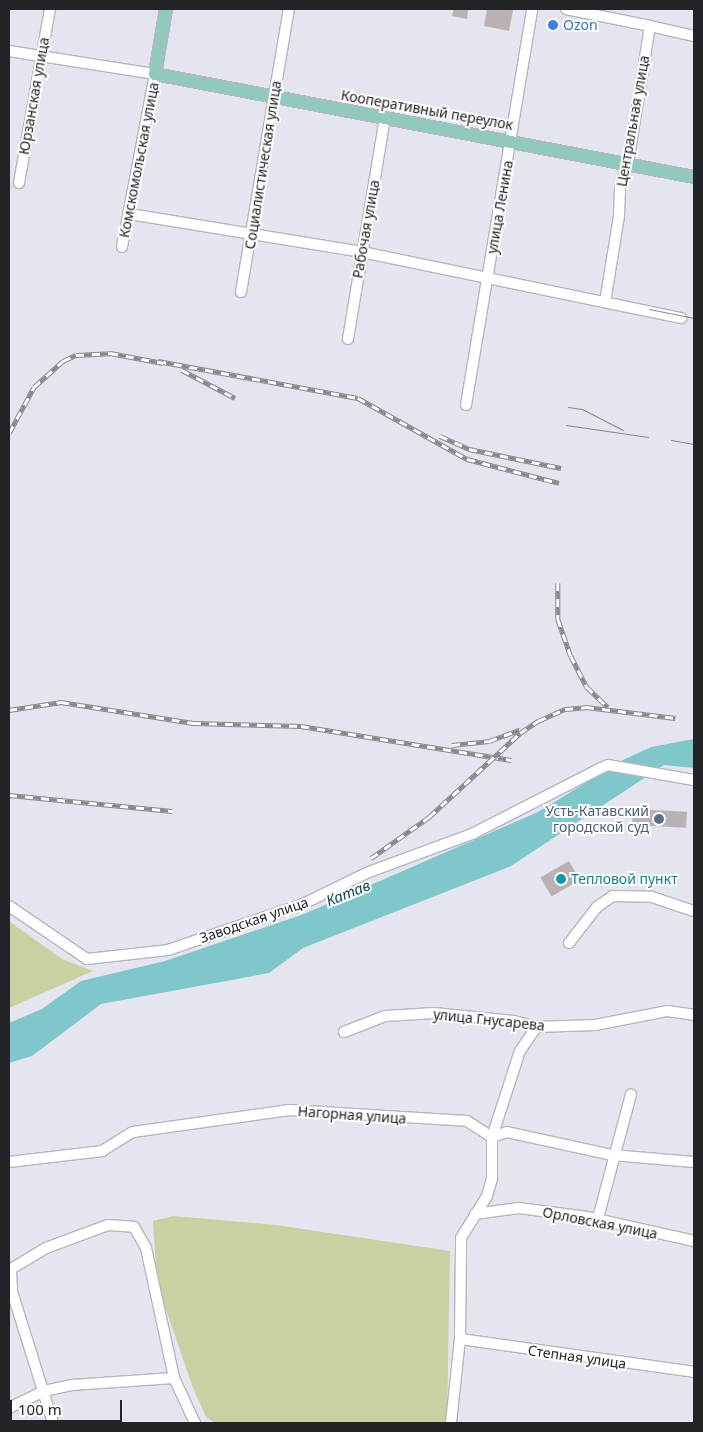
<!DOCTYPE html>
<html>
<head>
<meta charset="utf-8">
<style>
  body { margin:0 }
  #map { position:relative; width:703px; height:1432px; overflow:hidden; background:#e4e5ee; font-family:"Noto Sans",sans-serif }
  div>[style] { position:absolute }
  [style*='--x'] { left:calc(var(--x)*1px); top:calc(var(--y)*1px); width:calc(var(--w)*1px); rotate:calc(var(--a)*1deg) }
  .green>* { inset:0; background:#c9d1a2 }
  .water>* { inset:0; background:#80c7cb }
  .building>* { inset:0; background:#bab1b5; transform-origin:0 0 }
  .roads { filter:drop-shadow(1px 0 #b5b6bf) drop-shadow(-1px 0 #b5b6bf) drop-shadow(0 1px #b5b6bf) drop-shadow(0 -1px #b5b6bf) }
  .minor>* { height:10px; margin:-5px; padding:0 5px; transform-origin:5px; border-radius:5px; background:#fff }
  .major>* { height:12px; margin:-6px; padding:0 6px; transform-origin:6px; border-radius:6px; background:#91cabc }
  .tram>* { height:1px; margin:-0.5px; padding:0 0.5px; transform-origin:0.5px; border-radius:0.5px; background:#87888e }
  .rail>* { height:4.5px; margin-top:-2.25px; transform-origin:0; background:repeating-linear-gradient(90deg,#fff 0 8px,#87888e 0 16px); box-sizing:border-box; border-block:1px solid #87888e }
  .dots>* { width:14px; height:14px; translate:-50% -50%; box-sizing:border-box; border:2px solid #fff; border-radius:50% }
  span { translate:-50% -50%; white-space:nowrap; text-align:center; line-height:1.15; -webkit-text-stroke:4px #fff; paint-order:stroke }
  .shop-label { font-size:14px; color:#366cbe }
  .left { translate:0 -50%; text-align:left }
  .street-label { font-size:14px; color:#222326 }
  .service-label { font-size:14px; color:#4e5e75 }
  .right { translate:-100% -50%; text-align:right }
  .culture-label { font-size:14px; color:#0d838f }
  .water-label { font-size:15px; color:#074b4e; font-style:italic }
  .frame { position:absolute; inset:0; border:10px solid #222326; pointer-events:none }
  .scale { position:absolute; left:10px; top:1400px; width:112px; height:22px; box-sizing:border-box; border:2px solid #222326; border-top:0; padding-left:6px; font-size:15px; line-height:18px; white-space:nowrap; color:#222326; -webkit-text-stroke:4px #fff; paint-order:stroke }
</style>
</head>
<body>
<div id="map">
  <div class="green">
    <i style="clip-path:polygon(9px 921px,62px 959px,93px 971px,9px 1008px)"></i>
    <i style="clip-path:polygon(173px 1216px,276px 1225px,450px 1251px,447px 1423px,215px 1423px,206px 1417px,193px 1388px,157px 1283px,153px 1221px)"></i>
  </div>
  <div class="water">
    <i style="clip-path:polygon(694px 739px,694px 768px,664px 765px,511px 866px,303px 948px,269px 973px,101px 1004px,32px 1056px,9px 1063px,9px 1023px,42px 1009px,81px 981px,165px 961px,304px 914px,538px 812px,623px 760px,651px 747px)"></i>
  </div>
  <div class="building">
    <i style="clip-path:polygon(454px 9px,468px 9px,467px 19px,452px 16px)"></i>
    <i style="clip-path:polygon(487px 9px,513px 10px,509px 31px,484px 26px)"></i>
    <i style="left:633px;top:809px;width:54px;height:16px;rotate:3deg"></i>
    <i style="left:569px;top:861px;width:22px;height:33px;rotate:60deg"></i>
  </div>
  <div class="roads">
    <div class="minor">
      <i style="--x:566;--y:9;--w:86;--a:11.4"></i>
      <i style="--x:650;--y:26;--w:139;--a:99.1"></i>
      <i style="--x:628;--y:163;--w:26;--a:108"></i>
      <i style="--x:620;--y:188;--w:28;--a:92"></i>
      <i style="--x:619;--y:216;--w:87;--a:99.2"></i>
      <i style="--x:650;--y:26;--w:45;--a:12.8"></i>
      <i style="--x:9;--y:51;--w:148;--a:9"></i>
      <i style="--x:155;--y:74;--w:176;--a:100.8"></i>
      <i style="--x:19;--y:183;--w:177;--a:-79.9"></i>
      <i style="--x:130;--y:214;--w:235;--a:9.3"></i>
      <i style="--x:362;--y:252;--w:326;--a:11.7"></i>
      <i style="--x:241;--y:292;--w:287;--a:-80.4"></i>
      <i style="--x:348;--y:339;--w:223;--a:-80.5"></i>
      <i style="--x:466;--y:405;--w:401;--a:-80.5"></i>
      <i style="--x:9;--y:906;--w:94;--a:34.2"></i>
      <i style="--x:87;--y:959;--w:81;--a:-6.3"></i>
      <i style="--x:168;--y:950;--w:143;--a:-18.8"></i>
      <i style="--x:303;--y:904;--w:73;--a:-25.9"></i>
      <i style="--x:369;--y:872;--w:110;--a:-20.3"></i>
      <i style="--x:472;--y:834;--w:145;--a:-27.1"></i>
      <i style="--x:601;--y:768;--w:8;--a:-23"></i>
      <i style="--x:608;--y:765;--w:87;--a:9.9"></i>
      <i style="--x:569;--y:943;--w:46;--a:-52.1"></i>
      <i style="--x:597;--y:907;--w:19;--a:-35"></i>
      <i style="--x:613;--y:896;--w:39;--a:1"></i>
      <i style="--x:652;--y:897;--w:44;--a:18.4"></i>
      <i style="--x:344;--y:1032;--w:44;--a:-21.3"></i>
      <i style="--x:385;--y:1016;--w:49;--a:-3.5"></i>
      <i style="--x:434;--y:1013;--w:80;--a:5.7"></i>
      <i style="--x:514;--y:1021;--w:23;--a:15"></i>
      <i style="--x:536;--y:1027;--w:59;--a:-1.9"></i>
      <i style="--x:595;--y:1025;--w:73;--a:-11"></i>
      <i style="--x:667;--y:1011;--w:27;--a:8"></i>
      <i style="--x:9;--y:1162;--w:94;--a:-6.7"></i>
      <i style="--x:102;--y:1151;--w:36;--a:-32"></i>
      <i style="--x:133;--y:1132;--w:158;--a:-8"></i>
      <i style="--x:289;--y:1110;--w:178;--a:3.5"></i>
      <i style="--x:467;--y:1121;--w:30;--a:33"></i>
      <i style="--x:492;--y:1137;--w:16;--a:-18"></i>
      <i style="--x:507;--y:1132;--w:107;--a:12.4"></i>
      <i style="--x:612;--y:1155;--w:82;--a:4.9"></i>
      <i style="--x:475;--y:1214;--w:44;--a:-7.8"></i>
      <i style="--x:519;--y:1208;--w:69;--a:7.5"></i>
      <i style="--x:587;--y:1217;--w:110;--a:12.6"></i>
      <i style="--x:597;--y:1222;--w:132;--a:-75.1"></i>
      <i style="--x:460;--y:1339;--w:236;--a:8"></i>
      <i style="--x:9;--y:1408;--w:39;--a:-26"></i>
      <i style="--x:44;--y:1391;--w:29;--a:-12"></i>
      <i style="--x:72;--y:1385;--w:102;--a:-3.9"></i>
      <i style="--x:53;--y:1423;--w:138;--a:-107.3"></i>
      <i style="--x:12;--y:1291;--w:22;--a:-93"></i>
      <i style="--x:11;--y:1269;--w:41;--a:-31"></i>
      <i style="--x:46;--y:1248;--w:66;--a:-20.4"></i>
      <i style="--x:108;--y:1225;--w:26;--a:4"></i>
      <i style="--x:134;--y:1227;--w:24;--a:60"></i>
      <i style="--x:146;--y:1248;--w:133;--a:77.8"></i>
      <i style="--x:174;--y:1378;--w:50;--a:65"></i>
      <i style="--x:451;--y:1423;--w:84;--a:-83.9"></i>
      <i style="--x:460;--y:1339;--w:101;--a:-89.4"></i>
      <i style="--x:461;--y:1238;--w:49;--a:-58.2"></i>
      <i style="--x:487;--y:1196;--w:19;--a:-74"></i>
      <i style="--x:492;--y:1178;--w:41;--a:-90"></i>
      <i style="--x:492;--y:1137;--w:90;--a:-72"></i>
      <i style="--x:520;--y:1051;--w:29;--a:-56"></i>
    </div>
    <div class="major">
      <i style="--x:166;--y:9;--w:66;--a:99.6"></i>
      <i style="--x:155;--y:74;--w:549;--a:10.82"></i>
    </div>
  </div>
  <div class="tram">
    <i style="--x:649;--y:309;--w:46;--a:11.3"></i>
    <i style="--x:568;--y:407;--w:14;--a:8"></i>
    <i style="--x:582;--y:409;--w:46;--a:27.1"></i>
    <i style="--x:566;--y:425;--w:83;--a:8.3"></i>
    <i style="--x:671;--y:440;--w:23;--a:10"></i>
  </div>
  <div class="rail">
    <i style="--x:158;--y:361;--w:203;--a:10.5"></i>
    <i style="--x:358;--y:398;--w:125;--a:29.2"></i>
    <i style="--x:467;--y:459;--w:95;--a:14.6"></i>
    <i style="--x:182;--y:370;--w:60;--a:27.8"></i>
    <i style="--x:9;--y:433;--w:52;--a:-61.5"></i>
    <i style="--x:34;--y:387;--w:39;--a:-42"></i>
    <i style="--x:63;--y:361;--w:14;--a:-25"></i>
    <i style="--x:76;--y:355;--w:34;--a:-3"></i>
    <i style="--x:110;--y:353;--w:54;--a:10.7"></i>
    <i style="--x:440;--y:436;--w:32;--a:24"></i>
    <i style="--x:469;--y:449;--w:94;--a:11.7"></i>
    <i style="--x:558;--y:583;--w:36;--a:90"></i>
    <i style="--x:558;--y:619;--w:39;--a:71"></i>
    <i style="--x:571;--y:656;--w:35;--a:63"></i>
    <i style="--x:587;--y:687;--w:29;--a:44"></i>
    <i style="--x:9;--y:710;--w:53;--a:-8.7"></i>
    <i style="--x:61;--y:702;--w:134;--a:9"></i>
    <i style="--x:193;--y:723;--w:108;--a:1.6"></i>
    <i style="--x:301;--y:726;--w:213;--a:9.2"></i>
    <i style="--x:452;--y:745;--w:37;--a:-6"></i>
    <i style="--x:489;--y:741;--w:33;--a:-20"></i>
    <i style="--x:9;--y:795;--w:164;--a:5.6"></i>
    <i style="--x:371;--y:858;--w:71;--a:-35.3"></i>
    <i style="--x:429;--y:817;--w:124;--a:-42.7"></i>
    <i style="--x:520;--y:733;--w:22;--a:-34"></i>
    <i style="--x:538;--y:721;--w:30;--a:-24"></i>
    <i style="--x:565;--y:709;--w:21;--a:-5"></i>
    <i style="--x:586;--y:707;--w:90;--a:7"></i>
  </div>
  <div class="dots">
    <i style="left:553px;top:25px;background:#3f7fe0"></i>
    <i style="left:659px;top:819px;background:#5c6f8a"></i>
    <i style="left:561px;top:879px;background:#0f9aa8"></i>
  </div>
  <div class="shop-label">
    <span class="left" style="left:563px;top:25px">Ozon</span>
  </div>
  <div class="street-label">
    <span style="left:34px;top:96px;rotate:-80deg">Юрзанская улица</span>
    <span style="left:427px;top:110px;rotate:10deg">Кооперативный переулок</span>
    <span style="left:633px;top:121px;rotate:-80deg">Центральная улица</span>
    <span style="left:139px;top:160px;rotate:-79deg">Комскомольская улица</span>
    <span style="left:263px;top:165px;rotate:-81deg">Социалистическая улица</span>
    <span style="left:500px;top:207px;rotate:-80deg">улица Ленина</span>
    <span style="left:366px;top:229px;rotate:-80deg">Рабочая улица</span>
    <span style="left:254px;top:920px;rotate:-19deg">Заводская улица</span>
    <span style="left:489px;top:1020px;rotate:6deg">улица Гнусарева</span>
    <span style="left:352px;top:1115px;rotate:4deg">Нагорная улица</span>
    <span style="left:600px;top:1223px;rotate:11deg">Орловская улица</span>
    <span style="left:577px;top:1357px;rotate:8deg">Степная улица</span>
  </div>
  <div class="service-label">
    <span class="right" style="left:649px;top:819px">Усть-Катавский<br>городской суд</span>
  </div>
  <div class="culture-label">
    <span class="left" style="left:571px;top:879px">Тепловой пункт</span>
  </div>
  <div class="water-label">
    <span style="left:348px;top:893px;rotate:-22deg">Катав</span>
  </div>
  <div class="frame"></div>
  <div class="scale">100 m</div>
</div>
</body>
</html>
